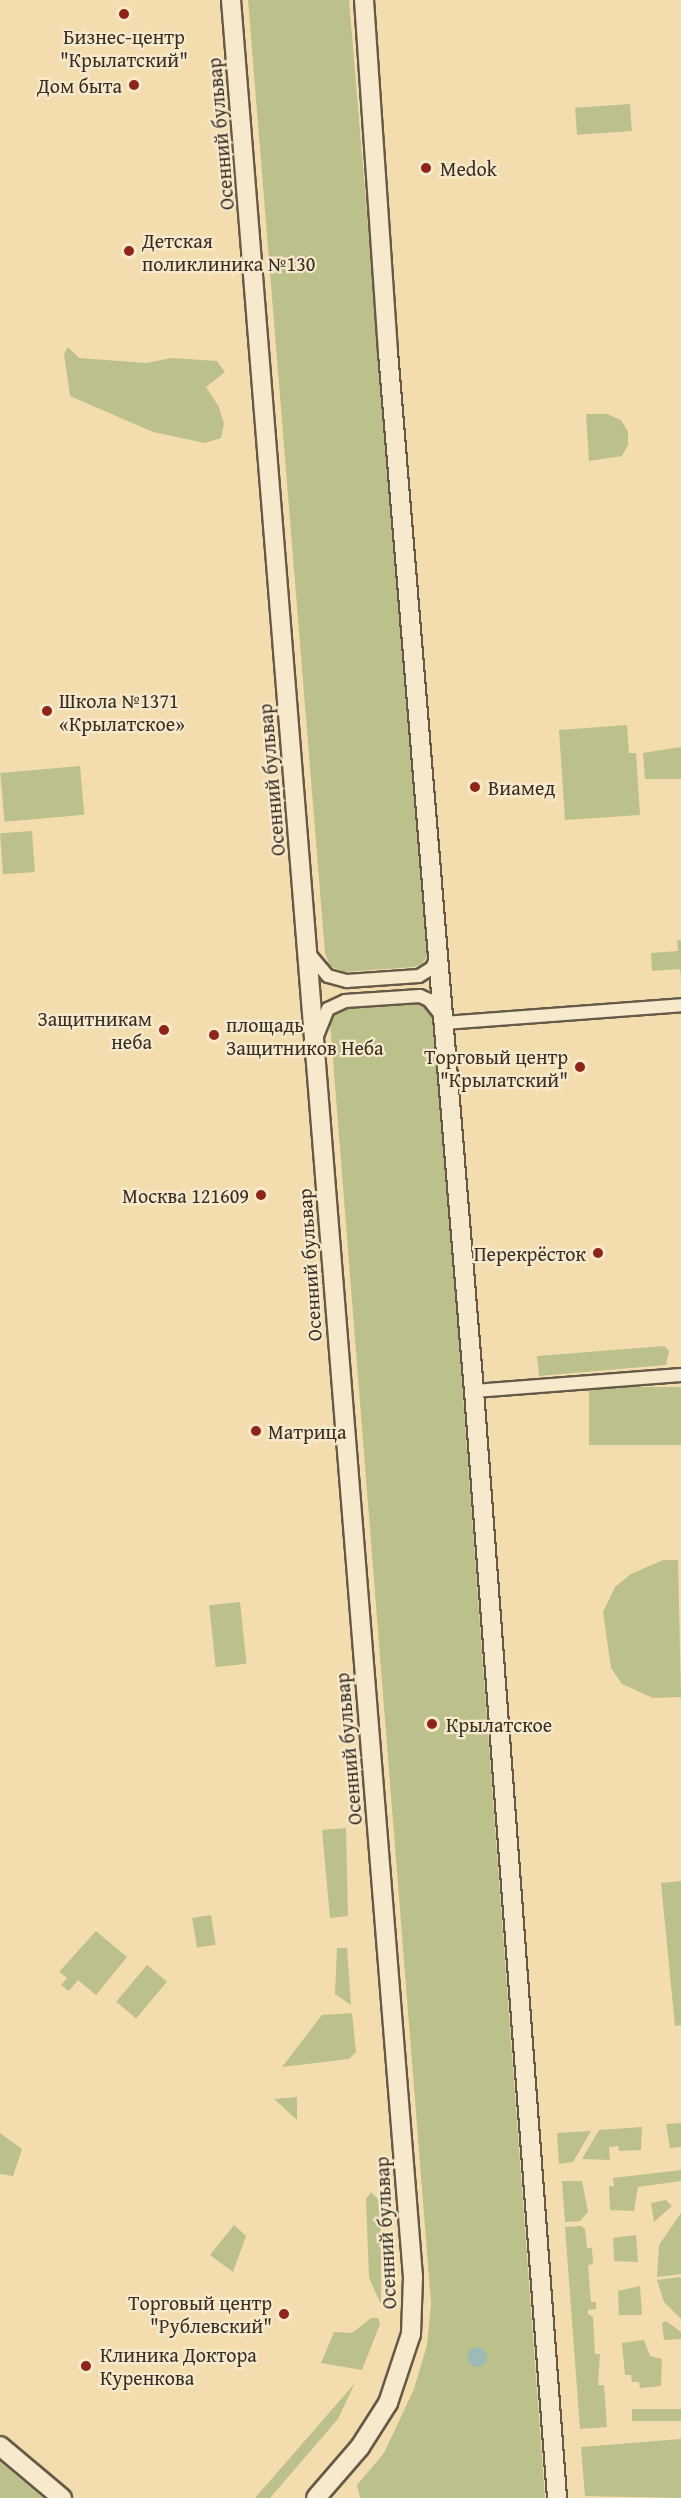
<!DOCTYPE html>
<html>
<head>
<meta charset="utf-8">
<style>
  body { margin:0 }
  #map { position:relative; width:681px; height:2498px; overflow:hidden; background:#f3ddaf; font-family:"Gentium Book Plus",serif }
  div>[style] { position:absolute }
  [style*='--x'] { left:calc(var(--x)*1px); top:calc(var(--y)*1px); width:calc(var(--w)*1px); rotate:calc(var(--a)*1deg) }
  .green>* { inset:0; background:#bcc08a; transform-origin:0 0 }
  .water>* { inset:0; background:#9ebab4 }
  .round { border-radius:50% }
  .roads { filter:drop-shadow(2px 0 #655a47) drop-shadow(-2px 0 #655a47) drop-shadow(0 2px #655a47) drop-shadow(0 -2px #655a47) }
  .street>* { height:12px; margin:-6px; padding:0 6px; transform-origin:6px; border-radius:6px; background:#f7e9cb }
  .secondary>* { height:18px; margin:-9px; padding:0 9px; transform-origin:9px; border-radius:9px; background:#f7e9cb }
  .dots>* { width:16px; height:16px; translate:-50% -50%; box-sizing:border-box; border:3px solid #f7e9cb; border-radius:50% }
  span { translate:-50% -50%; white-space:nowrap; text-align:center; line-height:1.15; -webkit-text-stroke:4.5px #f7e9cb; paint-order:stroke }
  .poi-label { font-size:20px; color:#362e24 }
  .right { translate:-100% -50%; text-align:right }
  .left { translate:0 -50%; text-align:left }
  .street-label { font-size:20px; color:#362e24 }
</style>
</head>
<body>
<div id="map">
  <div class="green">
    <i style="clip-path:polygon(248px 0,349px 0,429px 953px,422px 964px,414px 967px,343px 972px,330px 966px,325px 953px)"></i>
    <i style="left:630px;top:104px;width:27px;height:55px;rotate:86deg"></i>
    <i style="clip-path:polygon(68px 347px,79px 358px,146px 363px,171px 358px,217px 361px,225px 372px,206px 387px,219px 407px,224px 424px,221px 438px,205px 443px,153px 432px,70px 396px,64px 354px)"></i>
    <i style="clip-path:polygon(586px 414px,607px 414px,621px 420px,628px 432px,628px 445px,622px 456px,589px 461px)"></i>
    <i style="clip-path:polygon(627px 725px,629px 753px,636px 753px,640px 815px,565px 820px,559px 730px)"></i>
    <i style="clip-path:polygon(681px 747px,681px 779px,645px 779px,643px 753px)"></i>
    <i style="left:80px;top:766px;width:49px;height:80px;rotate:85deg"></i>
    <i style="left:32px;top:831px;width:41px;height:32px;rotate:86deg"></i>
    <i style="clip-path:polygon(677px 940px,681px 941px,681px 979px,680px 969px,652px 971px,651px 953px,678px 951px)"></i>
    <i style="clip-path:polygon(418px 1001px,430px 1007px,435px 1019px,545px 2498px,360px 2498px,357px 2485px,384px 2453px,414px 2389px,427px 2345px,431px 2303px,330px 1022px,340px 1008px)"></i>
    <i style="clip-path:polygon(664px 1346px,669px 1351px,666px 1365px,539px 1376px,537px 1356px)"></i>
    <i style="left:681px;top:1387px;width:58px;height:92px;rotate:90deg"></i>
    <i style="clip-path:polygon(663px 1560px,678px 1560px,681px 1697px,653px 1698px,622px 1684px,611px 1668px,603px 1612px,615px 1587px,631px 1574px)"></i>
    <i style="left:240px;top:1602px;width:62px;height:31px;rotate:84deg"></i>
    <i style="clip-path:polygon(346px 1828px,348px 1916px,330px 1918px,322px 1830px)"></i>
    <i style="clip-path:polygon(681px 1881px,681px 2025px,675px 2026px,661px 1883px)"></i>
    <i style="left:211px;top:1915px;width:30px;height:19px;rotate:81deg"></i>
    <i style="clip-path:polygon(96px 1931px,127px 1957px,96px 1995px,78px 1980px,69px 1991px,61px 1985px,67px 1978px,59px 1972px)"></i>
    <i style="clip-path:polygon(337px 1948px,347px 1948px,351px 2005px,335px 1994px)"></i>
    <i style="left:147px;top:1965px;width:26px;height:48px;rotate:40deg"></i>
    <i style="clip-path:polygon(352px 2013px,356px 2052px,349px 2059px,282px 2067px,322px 2015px)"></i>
    <i style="clip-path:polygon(297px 2097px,297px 2120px,274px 2099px)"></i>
    <i style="clip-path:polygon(681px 2123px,681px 2147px,670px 2148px,666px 2124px)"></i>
    <i style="clip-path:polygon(642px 2127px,641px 2150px,619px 2151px,618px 2146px,609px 2147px,610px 2160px,582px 2159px,599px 2130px)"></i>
    <i style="clip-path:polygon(591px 2131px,573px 2162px,559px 2164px,557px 2133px)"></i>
    <i style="clip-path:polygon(0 2133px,22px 2149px,13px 2176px,0 2174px)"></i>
    <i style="clip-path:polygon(681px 2170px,681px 2181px,638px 2187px,634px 2211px,610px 2210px,609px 2186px,614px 2186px,613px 2178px)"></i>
    <i style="clip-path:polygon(562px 2181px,582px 2181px,588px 2212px,580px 2221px,565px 2222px)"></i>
    <i style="clip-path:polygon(371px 2192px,378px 2199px,381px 2224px,381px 2304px,369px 2278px,366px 2199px)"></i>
    <i style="clip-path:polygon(666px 2200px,672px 2206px,654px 2222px,651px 2203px)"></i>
    <i style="clip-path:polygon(681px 2213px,681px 2274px,657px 2277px,659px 2245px)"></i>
    <i style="clip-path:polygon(234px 2225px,246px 2236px,233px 2272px,210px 2255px)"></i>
    <i style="clip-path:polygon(581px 2226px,585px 2229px,587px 2248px,592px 2248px,593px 2264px,588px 2265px,591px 2302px,596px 2302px,596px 2309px,588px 2310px,588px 2314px,593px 2317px,595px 2354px,600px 2354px,598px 2385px,604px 2385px,607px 2427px,580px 2429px,565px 2227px)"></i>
    <i style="clip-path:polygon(636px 2235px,638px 2262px,614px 2261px,613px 2238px)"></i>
    <i style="clip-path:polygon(681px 2277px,681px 2319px,664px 2302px,657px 2280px)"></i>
    <i style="clip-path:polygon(640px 2286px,642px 2315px,619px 2315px,618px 2291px)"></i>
    <i style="clip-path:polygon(371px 2318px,378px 2318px,380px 2324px,362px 2370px,321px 2363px,334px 2332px,352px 2333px)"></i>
    <i style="clip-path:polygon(666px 2321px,681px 2332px,681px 2339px,664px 2340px,662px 2323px)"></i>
    <i style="clip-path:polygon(644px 2340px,650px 2356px,662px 2359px,661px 2386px,640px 2388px,639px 2382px,632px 2382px,631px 2375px,625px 2375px,622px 2343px)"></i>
    <i style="clip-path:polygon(355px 2383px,338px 2419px,270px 2498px,255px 2498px)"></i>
    <i style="left:681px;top:2409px;width:12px;height:49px;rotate:90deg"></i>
    <i style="clip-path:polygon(681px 2439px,681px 2498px,585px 2496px,581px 2447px)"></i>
    <i style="clip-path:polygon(0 2462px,43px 2498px,0 2498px)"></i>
  </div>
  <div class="water">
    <i class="round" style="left:467px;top:2347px;width:20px;height:20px"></i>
  </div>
  <div class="roads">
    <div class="street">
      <i style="--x:311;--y:956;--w:26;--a:50"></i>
      <i style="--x:328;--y:976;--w:20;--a:15"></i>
      <i style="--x:347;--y:981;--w:72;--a:-4"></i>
      <i style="--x:419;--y:976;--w:15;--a:-32"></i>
      <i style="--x:432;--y:968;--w:12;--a:-66"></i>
      <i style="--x:444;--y:1023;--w:238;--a:-4.3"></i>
      <i style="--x:317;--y:1036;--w:29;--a:-68"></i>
      <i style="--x:328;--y:1009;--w:19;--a:-25"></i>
      <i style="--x:345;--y:1001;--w:75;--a:-3.8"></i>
      <i style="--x:420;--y:996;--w:10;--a:24"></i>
      <i style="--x:429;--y:1000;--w:23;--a:52"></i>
      <i style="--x:474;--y:1391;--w:208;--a:-4.4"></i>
    </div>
    <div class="secondary">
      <i style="--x:231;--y:0;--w:2284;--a:85.43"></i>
      <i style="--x:413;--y:2277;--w:57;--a:92"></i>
      <i style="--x:411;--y:2334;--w:73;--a:108.4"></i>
      <i style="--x:388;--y:2403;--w:52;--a:122.5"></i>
      <i style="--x:360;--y:2447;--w:67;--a:130.8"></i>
      <i style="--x:364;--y:0;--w:353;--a:86.1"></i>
      <i style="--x:388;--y:352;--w:1043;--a:85.27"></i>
      <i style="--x:474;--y:1391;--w:1110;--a:85.71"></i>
      <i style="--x:0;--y:2446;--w:81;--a:40"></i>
    </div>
  </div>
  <div class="dots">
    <i style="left:124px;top:14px;background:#8f2418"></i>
    <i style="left:134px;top:85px;background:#8f2418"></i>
    <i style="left:426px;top:168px;background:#8f2418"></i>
    <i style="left:129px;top:251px;background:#8f2418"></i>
    <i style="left:47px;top:711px;background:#8f2418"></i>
    <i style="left:475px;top:787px;background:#8f2418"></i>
    <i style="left:164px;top:1030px;background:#8f2418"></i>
    <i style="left:214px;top:1035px;background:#8f2418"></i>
    <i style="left:580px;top:1067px;background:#8f2418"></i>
    <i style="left:261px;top:1195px;background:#8f2418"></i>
    <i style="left:598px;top:1253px;background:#8f2418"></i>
    <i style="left:256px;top:1431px;background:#8f2418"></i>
    <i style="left:432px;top:1724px;background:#8f2418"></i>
    <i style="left:284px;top:2314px;background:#8f2418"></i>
    <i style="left:86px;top:2366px;background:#8f2418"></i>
  </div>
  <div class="poi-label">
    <span style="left:124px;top:48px">Бизнес-центр<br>"Крылатский"</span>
    <span class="right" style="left:122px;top:85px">Дом быта</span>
    <span class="left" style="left:440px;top:168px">Medok</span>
    <span class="left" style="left:142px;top:252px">Детская<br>поликлиника №130</span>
    <span class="left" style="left:59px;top:712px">Школа №1371<br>«Крылатское»</span>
    <span class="left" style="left:488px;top:787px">Виамед</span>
    <span class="right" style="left:152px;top:1030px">Защитникам<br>неба</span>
    <span class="left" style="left:226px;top:1036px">площадь<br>Защитников Неба</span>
    <span class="right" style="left:568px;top:1068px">Торговый центр<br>"Крылатский"</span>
    <span class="right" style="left:249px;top:1195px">Москва 121609</span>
    <span class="right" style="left:586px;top:1253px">Перекрёсток</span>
    <span class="left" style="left:268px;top:1431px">Матрица</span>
    <span class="left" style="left:446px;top:1724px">Крылатское</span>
    <span class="right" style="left:272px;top:2314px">Торговый центр<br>"Рублевский"</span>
    <span class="left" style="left:100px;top:2366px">Клиника Доктора<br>Куренкова</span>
  </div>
  <div class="street-label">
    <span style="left:220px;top:134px;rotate:-95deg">Осенний бульвар</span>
    <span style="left:271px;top:780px;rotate:-95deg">Осенний бульвар</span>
    <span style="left:309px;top:1265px;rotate:-94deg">Осенний бульвар</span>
    <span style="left:348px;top:1749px;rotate:-95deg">Осенний бульвар</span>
    <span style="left:385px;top:2233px;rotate:-93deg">Осенний бульвар</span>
  </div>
</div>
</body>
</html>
